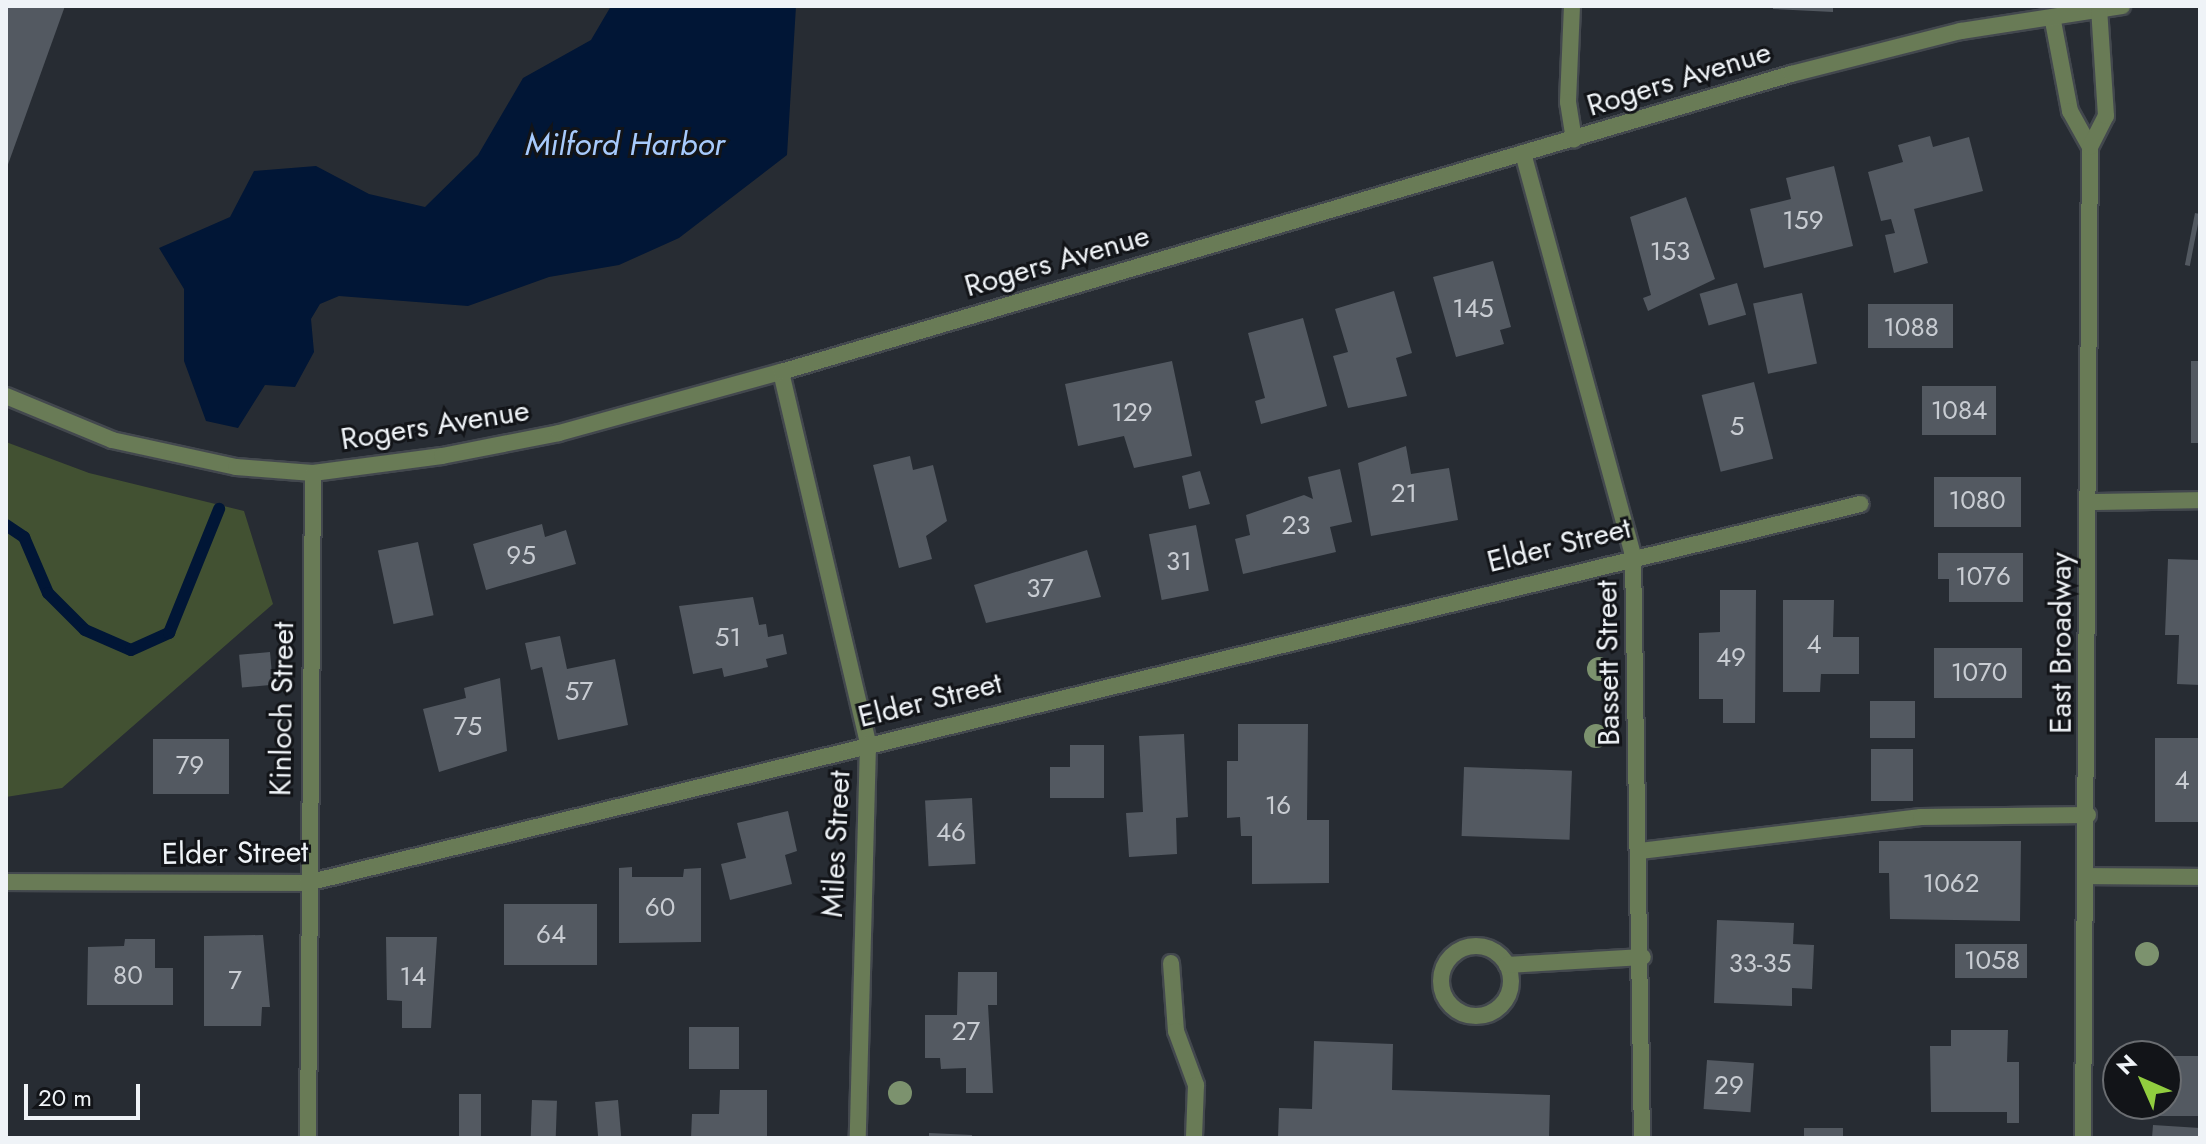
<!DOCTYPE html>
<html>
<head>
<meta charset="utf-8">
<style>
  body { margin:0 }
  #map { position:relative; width:2206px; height:1144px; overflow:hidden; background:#272c33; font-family:Jost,sans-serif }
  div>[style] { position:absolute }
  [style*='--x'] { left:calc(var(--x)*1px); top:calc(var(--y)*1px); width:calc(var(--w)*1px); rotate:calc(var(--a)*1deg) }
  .green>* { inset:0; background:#425132 }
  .water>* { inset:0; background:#011636 }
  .stream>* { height:12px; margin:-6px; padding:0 6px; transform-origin:6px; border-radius:6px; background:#011636 }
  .building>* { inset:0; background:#535961; transform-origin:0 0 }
  .roads { filter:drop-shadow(2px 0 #43484e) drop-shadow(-2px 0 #43484e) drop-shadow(0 2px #43484e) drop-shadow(0 -2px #43484e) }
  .lane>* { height:16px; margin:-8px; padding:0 8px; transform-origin:8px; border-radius:8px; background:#697b56 }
  .lane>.ring { margin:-8px; padding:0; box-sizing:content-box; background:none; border:16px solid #697b56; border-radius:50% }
  .street>* { height:16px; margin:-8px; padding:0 8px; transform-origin:8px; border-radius:8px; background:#697b56 }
  .trees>* { width:24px; height:24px; margin:-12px; border-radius:50%; background:#7c926e }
  span { translate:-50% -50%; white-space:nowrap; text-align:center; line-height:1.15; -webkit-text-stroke:6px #121418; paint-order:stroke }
  .number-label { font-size:26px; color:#c8ccd2 }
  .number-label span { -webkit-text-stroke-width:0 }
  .street-label { font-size:30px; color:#eff3f7 }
  .water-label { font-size:32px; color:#a7cafc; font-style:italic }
  .frame { position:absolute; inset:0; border:8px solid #eff3f7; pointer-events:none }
  .north { position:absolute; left:2102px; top:1040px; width:80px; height:80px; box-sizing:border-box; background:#121418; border:2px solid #6a6d71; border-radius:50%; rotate:315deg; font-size:22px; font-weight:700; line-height:32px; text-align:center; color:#eff3f7 }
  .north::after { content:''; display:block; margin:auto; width:28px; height:36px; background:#91cd3f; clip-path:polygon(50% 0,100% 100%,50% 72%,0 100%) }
  .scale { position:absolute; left:24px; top:1084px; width:116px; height:36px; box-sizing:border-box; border:4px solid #eff3f7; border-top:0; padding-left:10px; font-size:24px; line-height:28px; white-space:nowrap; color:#eff3f7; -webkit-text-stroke:6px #121418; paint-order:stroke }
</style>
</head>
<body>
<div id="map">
  <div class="green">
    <i style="clip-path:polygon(6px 442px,89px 473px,244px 511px,273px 604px,62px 788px,6px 797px)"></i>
  </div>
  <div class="water">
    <i style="clip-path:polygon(611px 6px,796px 6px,787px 155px,679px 238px,619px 265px,549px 277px,468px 306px,339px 296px,320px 304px,311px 319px,314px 352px,295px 387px,265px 385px,238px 428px,206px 421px,184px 361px,184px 289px,159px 248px,230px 217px,254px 171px,316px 166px,369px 194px,425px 207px,478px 155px,523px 78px,591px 40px)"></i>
  </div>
  <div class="stream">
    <i style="--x:6;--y:525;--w:22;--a:34"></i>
    <i style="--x:24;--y:537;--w:61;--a:66.8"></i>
    <i style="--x:48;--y:593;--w:52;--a:45"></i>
    <i style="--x:85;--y:630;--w:50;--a:23.5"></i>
    <i style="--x:131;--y:650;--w:42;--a:-24.1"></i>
    <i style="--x:169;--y:633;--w:134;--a:-68"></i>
  </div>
  <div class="building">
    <i style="clip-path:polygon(6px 6px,65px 6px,6px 170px)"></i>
    <i style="clip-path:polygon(1773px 6px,1833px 6px,1833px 12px,1773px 9px)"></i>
    <i style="clip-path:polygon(1930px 136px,1933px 147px,1969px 137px,1983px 191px,1914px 209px,1928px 263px,1894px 273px,1885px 235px,1895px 233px,1891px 219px,1881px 221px,1868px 172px,1903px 162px,1898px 145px)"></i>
    <i style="clip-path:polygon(1834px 166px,1853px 246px,1764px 268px,1750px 209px,1791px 199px,1786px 178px)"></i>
    <i style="clip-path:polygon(1686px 197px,1715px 279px,1648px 311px,1643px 298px,1651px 295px,1630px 217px)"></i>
    <i style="left:2195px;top:213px;width:5px;height:53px;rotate:11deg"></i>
    <i style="clip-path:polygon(1493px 261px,1511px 327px,1500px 330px,1504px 344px,1456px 357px,1433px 277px)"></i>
    <i style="left:1737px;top:283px;width:33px;height:39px;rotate:74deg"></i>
    <i style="clip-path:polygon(1394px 291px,1412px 353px,1396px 358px,1407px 396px,1348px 408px,1333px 356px,1348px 352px,1335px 309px)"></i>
    <i style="left:1802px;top:293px;width:72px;height:50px;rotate:78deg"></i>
    <i style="left:1868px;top:304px;width:85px;height:44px"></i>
    <i style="clip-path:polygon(1303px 318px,1327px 406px,1261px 424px,1255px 401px,1265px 398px,1248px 333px)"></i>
    <i style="clip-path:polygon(1172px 361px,1192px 456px,1134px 468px,1124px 436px,1078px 446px,1065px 384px)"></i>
    <i style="left:2191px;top:361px;width:9px;height:82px"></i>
    <i style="left:1754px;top:382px;width:79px;height:54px;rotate:76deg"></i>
    <i style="left:1922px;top:386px;width:74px;height:49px"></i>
    <i style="clip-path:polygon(1406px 446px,1411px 474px,1449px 468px,1458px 520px,1371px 536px,1358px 463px)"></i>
    <i style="clip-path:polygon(910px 456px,913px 470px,933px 465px,947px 521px,926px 536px,932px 559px,899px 568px,873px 465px)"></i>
    <i style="clip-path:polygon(1340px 469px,1352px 522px,1330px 527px,1336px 552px,1243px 574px,1235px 539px,1250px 535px,1246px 515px,1304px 495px,1313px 499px,1308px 477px)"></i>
    <i style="clip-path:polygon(1200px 471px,1210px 504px,1189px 509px,1182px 476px)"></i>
    <i style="left:2021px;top:477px;width:50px;height:87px;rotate:90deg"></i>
    <i style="clip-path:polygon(542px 524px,545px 537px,566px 530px,576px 564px,486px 590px,473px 544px)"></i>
    <i style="left:1196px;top:525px;width:67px;height:48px;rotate:79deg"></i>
    <i style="left:418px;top:542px;width:75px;height:41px;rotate:78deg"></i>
    <i style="clip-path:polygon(1087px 550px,1101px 597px,986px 623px,974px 585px)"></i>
    <i style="clip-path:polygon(1938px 553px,2023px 553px,2023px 602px,1949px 602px,1949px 579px,1938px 579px)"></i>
    <i style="clip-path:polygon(2168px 559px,2200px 560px,2200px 685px,2177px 684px,2179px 635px,2165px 635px)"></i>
    <i style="clip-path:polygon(1720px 590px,1756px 590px,1755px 723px,1723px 723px,1723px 699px,1699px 699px,1699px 633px,1720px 632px)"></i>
    <i style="clip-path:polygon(753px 597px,759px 625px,766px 624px,768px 637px,783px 634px,787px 654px,766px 659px,768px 667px,724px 677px,722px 668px,693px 674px,679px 606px)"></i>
    <i style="clip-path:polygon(1783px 600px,1834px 600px,1833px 637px,1859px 637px,1859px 674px,1821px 674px,1820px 692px,1783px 692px)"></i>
    <i style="clip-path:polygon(560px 636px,567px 669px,615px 659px,628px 725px,558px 740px,542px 667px,531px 670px,525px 643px)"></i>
    <i style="left:1934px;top:648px;width:88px;height:50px"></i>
    <i style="left:270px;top:652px;width:33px;height:31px;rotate:85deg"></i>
    <i style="clip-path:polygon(500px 678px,507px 751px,439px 772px,423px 709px,466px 698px,464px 688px)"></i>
    <i style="left:1915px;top:701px;width:37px;height:45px;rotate:90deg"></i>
    <i style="clip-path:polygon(1238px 724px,1308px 724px,1307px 820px,1329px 820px,1329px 883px,1252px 884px,1252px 836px,1241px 836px,1240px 817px,1227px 818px,1227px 761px,1238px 761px)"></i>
    <i style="clip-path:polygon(1184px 734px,1188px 817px,1176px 818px,1177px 854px,1129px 857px,1126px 813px,1143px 812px,1139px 736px)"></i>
    <i style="left:2200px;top:738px;width:84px;height:45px;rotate:90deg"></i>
    <i style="left:153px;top:739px;width:76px;height:55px"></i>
    <i style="clip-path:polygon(1070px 745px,1104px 745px,1104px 798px,1050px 798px,1050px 767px,1070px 767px)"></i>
    <i style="left:1871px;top:749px;width:42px;height:52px"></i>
    <i style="left:1464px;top:767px;width:108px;height:69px;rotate:2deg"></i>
    <i style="left:972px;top:798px;width:66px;height:47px;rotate:87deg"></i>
    <i style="clip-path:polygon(788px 811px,797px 851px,785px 855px,792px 884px,730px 900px,721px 864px,746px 858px,737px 823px)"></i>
    <i style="clip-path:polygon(1879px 841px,2021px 841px,2020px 921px,1890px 919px,1889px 873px,1879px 873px)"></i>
    <i style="clip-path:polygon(632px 867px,632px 877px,683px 877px,684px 869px,701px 868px,701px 942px,619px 943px,619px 868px)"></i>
    <i style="left:504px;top:904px;width:93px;height:61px"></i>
    <i style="clip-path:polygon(1717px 920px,1794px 923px,1793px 944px,1814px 945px,1812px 989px,1792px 988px,1792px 1006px,1714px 1003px)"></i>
    <i style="clip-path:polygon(263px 935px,270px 1007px,262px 1007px,261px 1026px,204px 1026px,204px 936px)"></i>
    <i style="clip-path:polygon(386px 937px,437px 937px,431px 1028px,402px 1028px,402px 1001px,387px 1000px)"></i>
    <i style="clip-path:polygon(125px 939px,155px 939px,155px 968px,173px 968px,173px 1005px,87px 1005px,88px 947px,124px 946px)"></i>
    <i style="left:1955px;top:944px;width:72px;height:34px"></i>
    <i style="clip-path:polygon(958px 972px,997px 972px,997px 1005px,988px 1005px,993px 1093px,966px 1093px,966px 1068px,941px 1069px,940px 1058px,925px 1058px,925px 1015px,957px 1015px)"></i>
    <i style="left:689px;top:1027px;width:50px;height:42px"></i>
    <i style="clip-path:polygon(1951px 1030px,2008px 1030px,2007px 1062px,2019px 1062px,2019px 1123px,2007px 1123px,2007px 1112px,1931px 1112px,1930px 1046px,1951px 1046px)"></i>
    <i style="clip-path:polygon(1314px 1041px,1393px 1044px,1392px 1090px,1550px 1095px,1549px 1137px,1278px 1138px,1279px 1108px,1312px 1109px)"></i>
    <i style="clip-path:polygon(2166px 1056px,2200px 1056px,2200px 1116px,2153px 1116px,2153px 1104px,2166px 1104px)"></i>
    <i style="left:1707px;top:1060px;width:47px;height:49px;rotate:4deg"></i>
    <i style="clip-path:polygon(720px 1090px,767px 1090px,767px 1138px,691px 1138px,692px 1114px,719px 1114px)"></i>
    <i style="left:459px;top:1094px;width:22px;height:43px"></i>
    <i style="left:532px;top:1100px;width:25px;height:38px;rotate:2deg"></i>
    <i style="left:618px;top:1100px;width:38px;height:23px;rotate:85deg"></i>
    <i style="clip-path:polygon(2153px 1125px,2200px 1128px,2200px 1138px,2152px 1138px)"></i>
    <i style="left:1804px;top:1128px;width:39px;height:10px"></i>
    <i style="clip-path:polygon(929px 1133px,972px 1135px,972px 1138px,929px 1138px)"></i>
  </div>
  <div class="roads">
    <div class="lane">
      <i style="--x:1572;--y:6;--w:96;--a:92.4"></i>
      <i style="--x:1568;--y:102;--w:38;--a:81"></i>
      <i style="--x:1640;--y:851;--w:283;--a:-6.9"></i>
      <i style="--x:1921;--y:817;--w:167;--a:-0.7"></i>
      <i class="ring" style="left:1441px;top:946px;width:54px;height:54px"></i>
      <i style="--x:1171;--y:963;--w:68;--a:85.8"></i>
      <i style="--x:1176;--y:1031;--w:58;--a:69.7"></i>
      <i style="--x:1196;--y:1085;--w:53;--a:92.2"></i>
      <i style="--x:1507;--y:965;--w:136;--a:-3.4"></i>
    </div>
    <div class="street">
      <i style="--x:2053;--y:21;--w:92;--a:79.3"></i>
      <i style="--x:2070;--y:111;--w:41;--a:60.9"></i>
      <i style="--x:1523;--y:153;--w:417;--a:74.7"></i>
      <i style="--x:1633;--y:555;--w:583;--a:89.12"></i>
      <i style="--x:781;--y:372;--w:382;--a:76.8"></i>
      <i style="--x:868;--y:744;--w:394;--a:91.5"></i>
      <i style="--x:6;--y:396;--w:115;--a:22.5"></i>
      <i style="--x:112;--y:440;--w:127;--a:12.3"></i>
      <i style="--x:236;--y:467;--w:77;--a:4.5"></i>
      <i style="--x:313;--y:473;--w:130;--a:-7.5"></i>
      <i style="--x:442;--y:456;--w:119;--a:-11.1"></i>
      <i style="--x:559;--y:433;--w:230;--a:-15.4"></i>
      <i style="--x:781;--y:372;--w:1053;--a:-16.44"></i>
      <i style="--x:1791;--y:74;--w:175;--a:-14.2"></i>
      <i style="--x:1961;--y:31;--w:163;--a:-8.8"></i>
      <i style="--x:2090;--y:502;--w:110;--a:-1"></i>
      <i style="--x:2086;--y:876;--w:114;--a:0.5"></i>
      <i style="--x:6;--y:882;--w:301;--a:0.2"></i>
      <i style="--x:307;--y:883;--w:1599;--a:-13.71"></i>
      <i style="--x:308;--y:1138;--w:665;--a:-89.57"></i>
      <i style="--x:2083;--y:1138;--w:991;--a:-89.6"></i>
      <i style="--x:2090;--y:147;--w:35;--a:-63"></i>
      <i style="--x:2106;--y:116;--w:107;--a:-93.7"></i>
    </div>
  </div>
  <div class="trees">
    <i style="left:1599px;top:669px"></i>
    <i style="left:1596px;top:736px"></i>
    <i style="left:2147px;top:954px"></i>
    <i style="left:900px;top:1093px"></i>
  </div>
  <div class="number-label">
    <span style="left:1803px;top:221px">159</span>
    <span style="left:1670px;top:252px">153</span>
    <span style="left:1473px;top:309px">145</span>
    <span style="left:1911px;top:328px">1088</span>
    <span style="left:1959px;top:411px">1084</span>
    <span style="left:1132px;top:413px">129</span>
    <span style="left:1737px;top:427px">5</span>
    <span style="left:1404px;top:494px">21</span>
    <span style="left:1977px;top:501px">1080</span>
    <span style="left:1296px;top:526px">23</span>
    <span style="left:521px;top:556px">95</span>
    <span style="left:1179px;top:562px">31</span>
    <span style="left:1983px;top:577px">1076</span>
    <span style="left:1040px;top:589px">37</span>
    <span style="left:728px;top:638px">51</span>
    <span style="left:1814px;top:645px">4</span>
    <span style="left:1731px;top:658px">49</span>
    <span style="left:1979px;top:673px">1070</span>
    <span style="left:579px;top:692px">57</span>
    <span style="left:468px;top:727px">75</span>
    <span style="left:190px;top:766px">79</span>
    <span style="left:2182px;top:781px">4</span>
    <span style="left:1278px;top:806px">16</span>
    <span style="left:951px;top:833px">46</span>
    <span style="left:1951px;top:884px">1062</span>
    <span style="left:660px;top:908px">60</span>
    <span style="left:551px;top:935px">64</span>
    <span style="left:1992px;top:961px">1058</span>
    <span style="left:1760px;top:964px">33-35</span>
    <span style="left:128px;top:976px">80</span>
    <span style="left:413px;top:977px">14</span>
    <span style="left:235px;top:981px">7</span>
    <span style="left:966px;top:1032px">27</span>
    <span style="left:1729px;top:1086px">29</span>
  </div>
  <div class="street-label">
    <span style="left:1679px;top:79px;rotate:-17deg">Rogers Avenue</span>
    <span style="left:1057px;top:261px;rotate:-16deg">Rogers Avenue</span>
    <span style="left:435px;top:425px;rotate:-9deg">Rogers Avenue</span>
    <span style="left:1559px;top:545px;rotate:-14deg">Elder Street</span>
    <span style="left:2061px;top:643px;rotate:-90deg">East Broadway</span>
    <span style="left:1608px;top:663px;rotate:-91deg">Bassett Street</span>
    <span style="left:930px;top:700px;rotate:-14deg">Elder Street</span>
    <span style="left:282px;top:709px;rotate:-89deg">Kinloch Street</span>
    <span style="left:836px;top:844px;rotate:-87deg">Miles Street</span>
    <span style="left:235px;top:853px;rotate:-1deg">Elder Street</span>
  </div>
  <div class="water-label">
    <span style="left:625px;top:144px">Milford Harbor</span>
  </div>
  <div class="frame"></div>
  <div class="north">N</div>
  <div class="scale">20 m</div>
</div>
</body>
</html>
